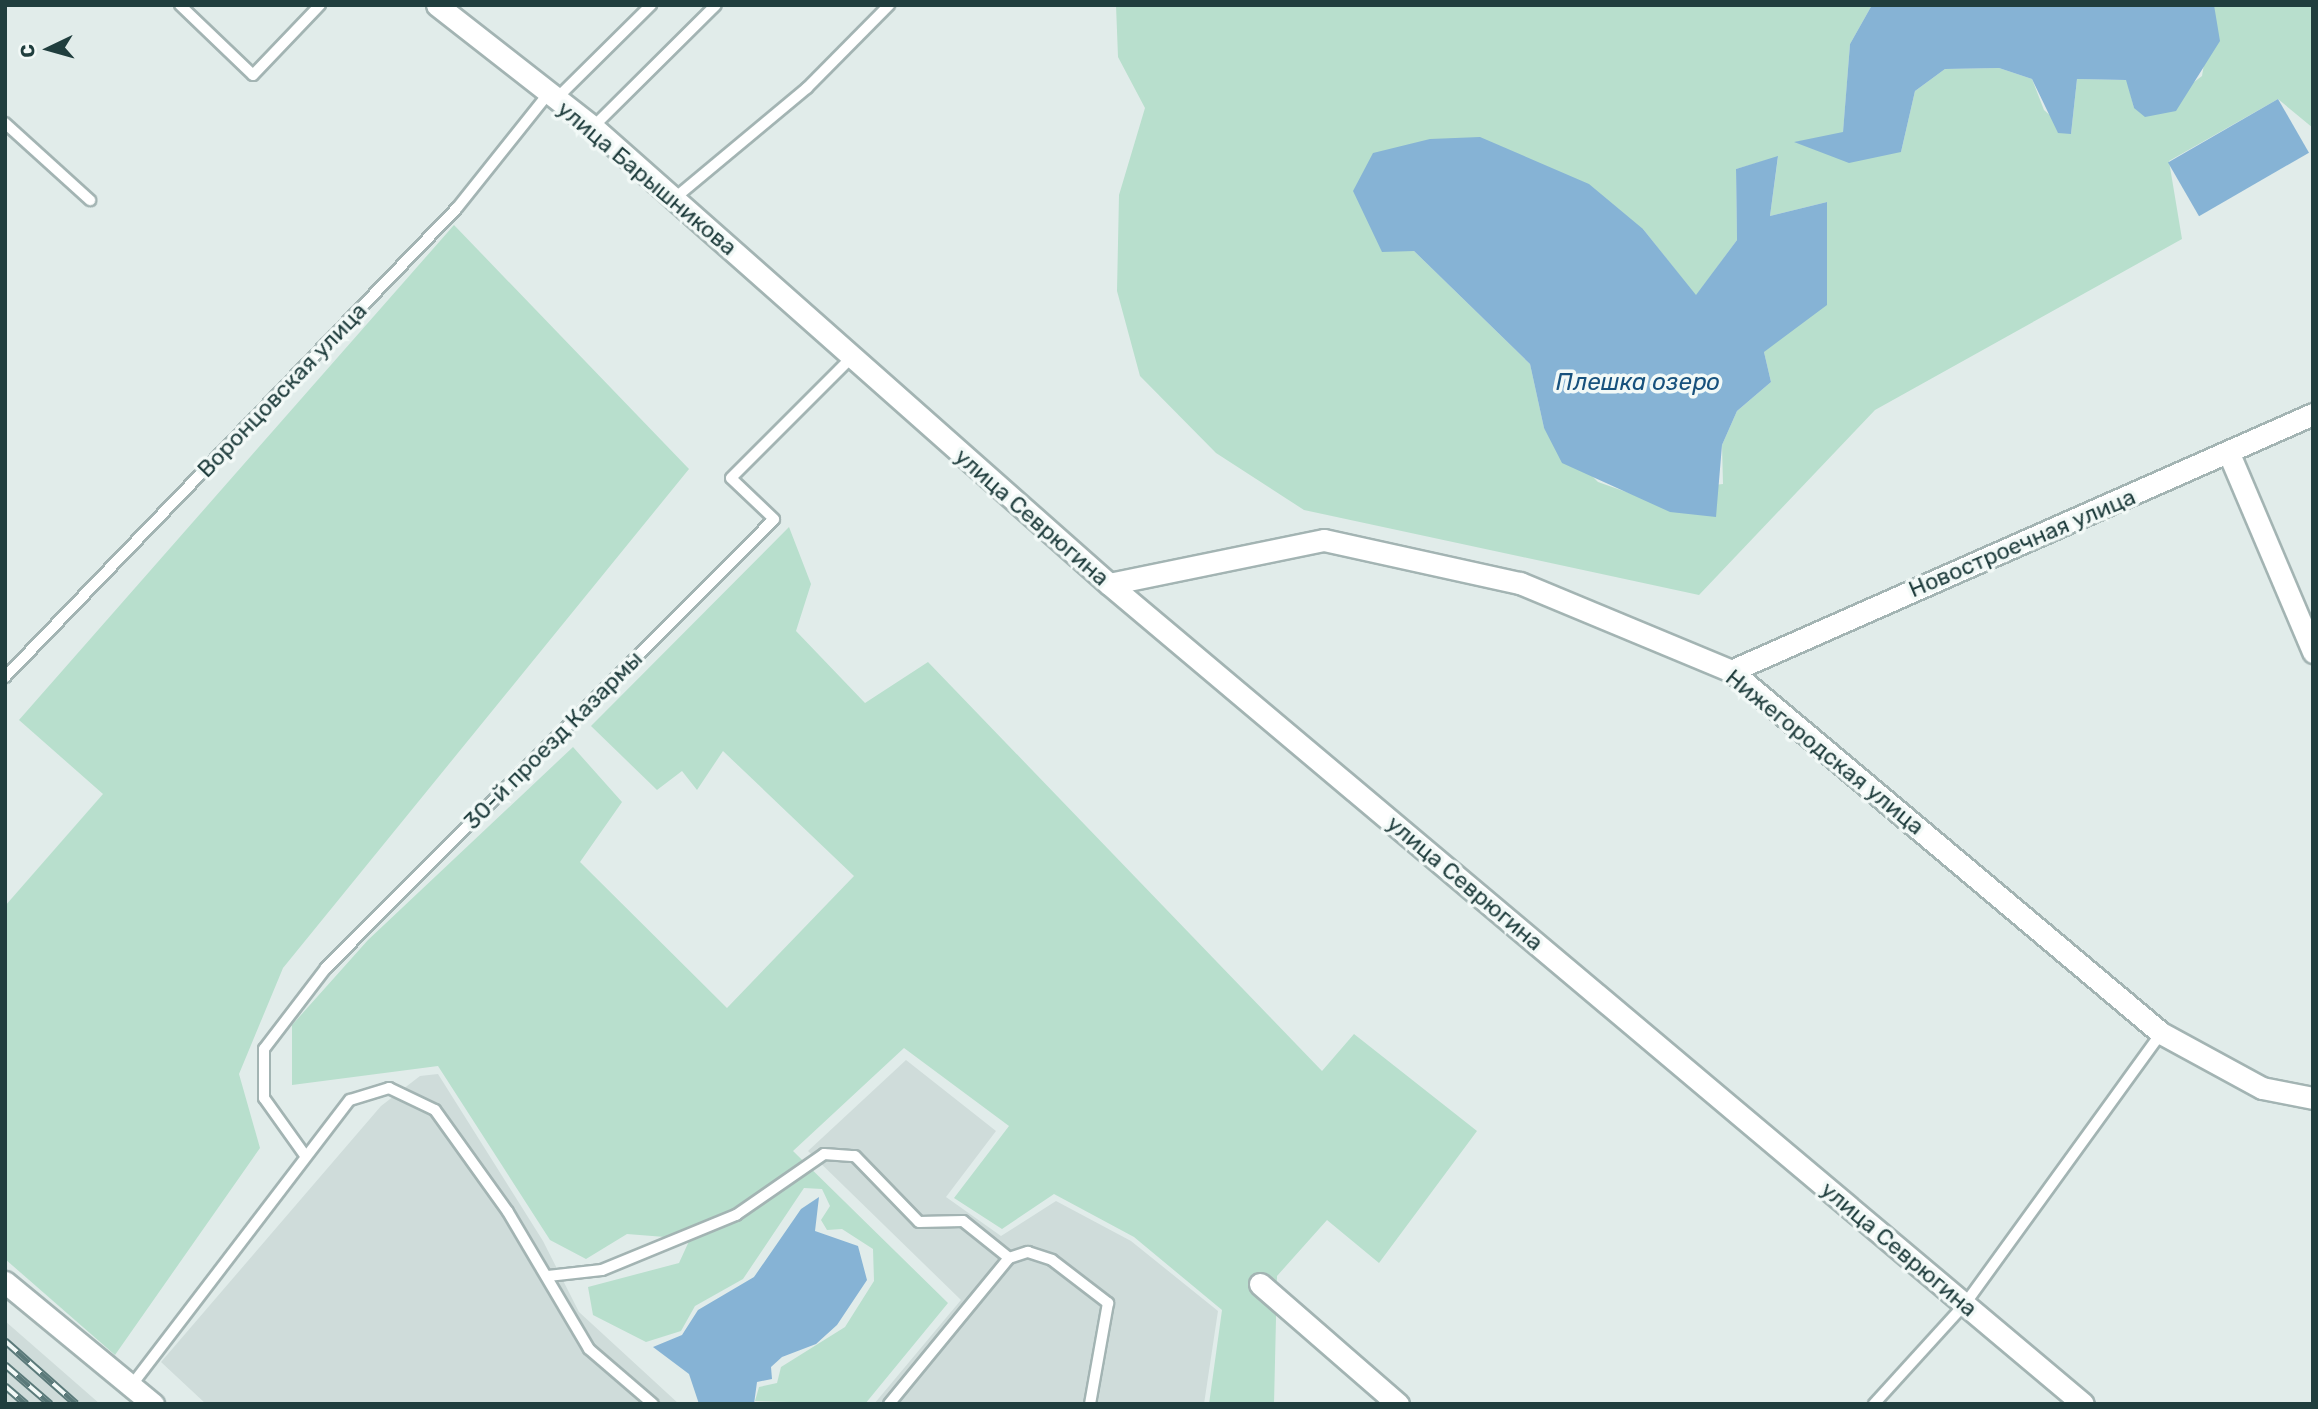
<!DOCTYPE html>
<html>
<head>
<meta charset="utf-8">
<style>
  body { margin:0 }
  #map { position:relative; width:2318px; height:1409px; overflow:hidden; background:#e1ecea; font-family:Rubik,sans-serif }
  div>[style] { position:absolute }
  [style*='--x'] { left:calc(var(--x)*1px); top:calc(var(--y)*1px); width:calc(var(--w)*1px); rotate:calc(var(--a)*1deg) }
  .built>* { inset:0; background:#cfdcda }
  .green>* { inset:0; background:#b8dfcd }
  .water>* { inset:0; background:#86b3d5; transform-origin:0 0 }
  .roads { filter:drop-shadow(2px 0 #a3b4b3) drop-shadow(-2px 0 #a3b4b3) drop-shadow(0 2px #a3b4b3) drop-shadow(0 -2px #a3b4b3) }
  .lane>* { height:10px; margin:-5px; padding:0 5px; transform-origin:5px; border-radius:5px; background:#fff }
  .street>* { height:21px; margin:-10.5px; padding:0 10.5px; transform-origin:10.5px; border-radius:10.5px; background:#fff }
  .rail>* { height:8px; margin-top:-4px; transform-origin:0; background:repeating-linear-gradient(90deg,#f2f9f7 0 16px,#5b7a7a 0 32px); box-sizing:border-box; border-block:2px solid #5b7a7a }
  span { translate:-50% -50%; white-space:nowrap; text-align:center; line-height:1.15; -webkit-text-stroke:7px #f2f9f7; paint-order:stroke }
  .street-label { font-size:23px; color:#203e3e }
  .water-label { font-size:24px; color:#17517d; font-style:italic }
  .frame { position:absolute; inset:0; border:7px solid #203e3e; pointer-events:none }
  .north { position:absolute; left:14px; top:14px; width:70px; height:70px; -webkit-text-stroke:5px #f2f9f7; paint-order:stroke; rotate:265deg; font-size:19px; font-weight:700; line-height:28px; text-align:center; color:#203e3e }
  .north::after { content:''; display:block; margin:auto; width:24px; height:32px; background:#203e3e; clip-path:polygon(50% 0,100% 100%,50% 72%,0 100%) }
</style>
</head>
<body>
<div id="map">
  <div class="built">
    <i style="clip-path:polygon(906px 1060px,996px 1131px,946px 1197px,1001px 1236px,1056px 1201px,1131px 1241px,1218px 1311px,1204px 1404px,874px 1404px,961px 1300px,808px 1151px)"></i>
    <i style="clip-path:polygon(438px 1074px,543px 1241px,579px 1312px,679px 1404px,206px 1404px,161px 1362px,381px 1106px,420px 1076px)"></i>
    <i style="clip-path:polygon(5px 1321px,100px 1404px,5px 1404px)"></i>
  </div>
  <div class="green">
    <i style="clip-path:polygon(evenodd,1116px 5px,1872px 5px,1850px 44px,1843px 133px,1797px 142px,1901px 152px,1915px 91px,1945px 69px,1999px 68px,2032px 79px,2044px 110px,2071px 134px,2077px 79px,2127px 80px,2134px 108px,2176px 110px,2182px 91px,2202px 76px,2214px 5px,2313px 5px,2313px 128px,2278px 99px,2169px 161px,2182px 239px,1875px 410px,1699px 595px,1304px 510px,1216px 453px,1140px 376px,1117px 291px,1119px 195px,1145px 108px,1118px 57px,1116px 5px,1778px 157px,1770px 216px,1827px 202px,1764px 352px,1771px 382px,1737px 411px,1722px 445px,1723px 484px,1632px 494px,1598px 482px,1544px 428px,1530px 364px,1414px 251px,1643px 229px,1696px 296px,1737px 240px,1736px 169px,1778px 157px)"></i>
    <i style="clip-path:polygon(454px 225px,689px 469px,283px 968px,239px 1074px,260px 1148px,115px 1355px,5px 1259px,5px 906px,103px 794px,19px 720px)"></i>
    <i style="clip-path:polygon(789px 527px,811px 584px,796px 631px,865px 703px,928px 662px,1322px 1071px,1354px 1034px,1477px 1131px,1379px 1263px,1327px 1220px,1277px 1276px,1274px 1404px,1209px 1404px,1222px 1310px,1134px 1237px,1054px 1194px,1002px 1229px,954px 1198px,1009px 1126px,904px 1048px,793px 1151px,948px 1303px,865px 1404px,755px 1401px,759px 1387px,777px 1383px,781px 1367px,845px 1327px,874px 1281px,873px 1249px,842px 1229px,827px 1230px,821px 1220px,830px 1206px,822px 1189px,804px 1188px,743px 1279px,695px 1306px,681px 1331px,646px 1342px,593px 1315px,588px 1287px,679px 1263px,690px 1239px,627px 1234px,586px 1259px,550px 1240px,438px 1066px,292px 1085px,292px 1025px,368px 940px,573px 747px,622px 802px,580px 862px,727px 1008px,854px 876px,723px 751px,697px 790px,682px 771px,657px 790px,591px 726px)"></i>
  </div>
  <div class="water">
    <i style="clip-path:polygon(1872px 5px,2214px 5px,2220px 41px,2176px 111px,2145px 117px,2134px 108px,2126px 80px,2077px 79px,2071px 134px,2058px 133px,2032px 79px,1999px 68px,1945px 69px,1915px 91px,1901px 152px,1849px 163px,1794px 142px,1843px 132px,1850px 44px)"></i>
    <i style="left:2278px;top:99px;width:62px;height:127px;rotate:60deg"></i>
    <i style="clip-path:polygon(1480px 137px,1589px 184px,1643px 229px,1696px 295px,1737px 240px,1736px 169px,1778px 156px,1770px 216px,1827px 202px,1827px 305px,1764px 352px,1771px 382px,1737px 411px,1722px 445px,1716px 517px,1670px 512px,1562px 463px,1544px 428px,1530px 364px,1414px 251px,1382px 252px,1353px 191px,1373px 153px,1430px 139px)"></i>
    <i style="clip-path:polygon(819px 1197px,815px 1231px,858px 1246px,867px 1280px,837px 1325px,816px 1344px,782px 1357px,771px 1367px,772px 1379px,757px 1382px,754px 1404px,699px 1404px,689px 1374px,653px 1347px,682px 1335px,698px 1310px,754px 1277px,801px 1209px)"></i>
  </div>
  <div class="roads">
    <div class="lane">
      <i style="--x:180;--y:5;--w:101;--a:43.8"></i>
      <i style="--x:253;--y:75;--w:97;--a:-46.3"></i>
      <i style="--x:556;--y:99;--w:134;--a:-44.7"></i>
      <i style="--x:5;--y:123;--w:115;--a:42.2"></i>
      <i style="--x:593;--y:127;--w:173;--a:-44.8"></i>
      <i style="--x:675;--y:198;--w:172;--a:-39.8"></i>
      <i style="--x:807;--y:88;--w:117;--a:-45.3"></i>
      <i style="--x:5;--y:677;--w:651;--a:-46.06"></i>
      <i style="--x:457;--y:208;--w:146;--a:-51.4"></i>
      <i style="--x:304;--y:1154;--w:69;--a:-125.5"></i>
      <i style="--x:264;--y:1098;--w:49;--a:-90"></i>
      <i style="--x:264;--y:1049;--w:102;--a:-52.6"></i>
      <i style="--x:326;--y:968;--w:634;--a:-45.06"></i>
      <i style="--x:774;--y:519;--w:59;--a:-136.4"></i>
      <i style="--x:731;--y:478;--w:170;--a:-45"></i>
      <i style="--x:548;--y:1276;--w:54;--a:-6.3"></i>
      <i style="--x:602;--y:1270;--w:145;--a:-22.3"></i>
      <i style="--x:736;--y:1215;--w:107;--a:-34.7"></i>
      <i style="--x:824;--y:1154;--w:31;--a:4"></i>
      <i style="--x:855;--y:1156;--w:92;--a:45.9"></i>
      <i style="--x:919;--y:1222;--w:44;--a:-1.3"></i>
      <i style="--x:963;--y:1221;--w:59;--a:38.8"></i>
      <i style="--x:131;--y:1386;--w:360;--a:-52.6"></i>
      <i style="--x:350;--y:1100;--w:41;--a:-17.1"></i>
      <i style="--x:389;--y:1088;--w:51;--a:25.6"></i>
      <i style="--x:435;--y:1110;--w:125;--a:54.4"></i>
      <i style="--x:508;--y:1212;--w:159;--a:59.4"></i>
      <i style="--x:589;--y:1349;--w:84;--a:40.7"></i>
      <i style="--x:889;--y:1404;--w:189;--a:-50.6"></i>
      <i style="--x:1009;--y:1258;--w:20;--a:-18"></i>
      <i style="--x:1028;--y:1252;--w:25;--a:18"></i>
      <i style="--x:1052;--y:1260;--w:71;--a:37.5"></i>
      <i style="--x:1108;--y:1303;--w:103;--a:100.1"></i>
      <i style="--x:1874;--y:1404;--w:135;--a:-47.7"></i>
      <i style="--x:1965;--y:1304;--w:334;--a:-54.1"></i>
    </div>
    <div class="street">
      <i style="--x:437;--y:5;--w:198;--a:38"></i>
      <i style="--x:593;--y:127;--w:689;--a:41.53"></i>
      <i style="--x:1109;--y:584;--w:1273;--a:40.09"></i>
      <i style="--x:2230;--y:456;--w:213;--a:67"></i>
      <i style="--x:1109;--y:584;--w:219;--a:-11.6"></i>
      <i style="--x:1324;--y:540;--w:201;--a:12.4"></i>
      <i style="--x:1520;--y:583;--w:229;--a:22.6"></i>
      <i style="--x:1731;--y:671;--w:562;--a:40.09"></i>
      <i style="--x:2161;--y:1033;--w:115;--a:28.6"></i>
      <i style="--x:2262;--y:1088;--w:52;--a:11.1"></i>
      <i style="--x:1731;--y:671;--w:636;--a:-23.83"></i>
      <i style="--x:5;--y:1282;--w:192;--a:39.5"></i>
      <i style="--x:1260;--y:1284;--w:183;--a:41"></i>
    </div>
  </div>
  <div class="rail">
    <i style="--x:5;--y:1341;--w:95;--a:41.6"></i>
    <i style="--x:5;--y:1365;--w:60;--a:40.9"></i>
    <i style="--x:5;--y:1386;--w:28;--a:41"></i>
  </div>
  <div class="street-label">
    <span style="left:647px;top:178px;rotate:40deg">улица Барышникова</span>
    <span style="left:282px;top:390px;rotate:-46deg">Воронцовская улица</span>
    <span style="left:1032px;top:517px;rotate:41deg">улица Севрюгина</span>
    <span style="left:2022px;top:543px;rotate:-23deg">Новостроечная улица</span>
    <span style="left:553px;top:740px;rotate:-45deg">30-й проезд Казармы</span>
    <span style="left:1825px;top:752px;rotate:39deg">Нижегородская улица</span>
    <span style="left:1465px;top:883px;rotate:40deg">улица Севрюгина</span>
    <span style="left:1899px;top:1249px;rotate:40deg">улица Севрюгина</span>
  </div>
  <div class="water-label">
    <span style="left:1638px;top:383px">Плешка озеро</span>
  </div>
  <div class="frame"></div>
  <div class="north">С</div>
</div>
</body>
</html>
